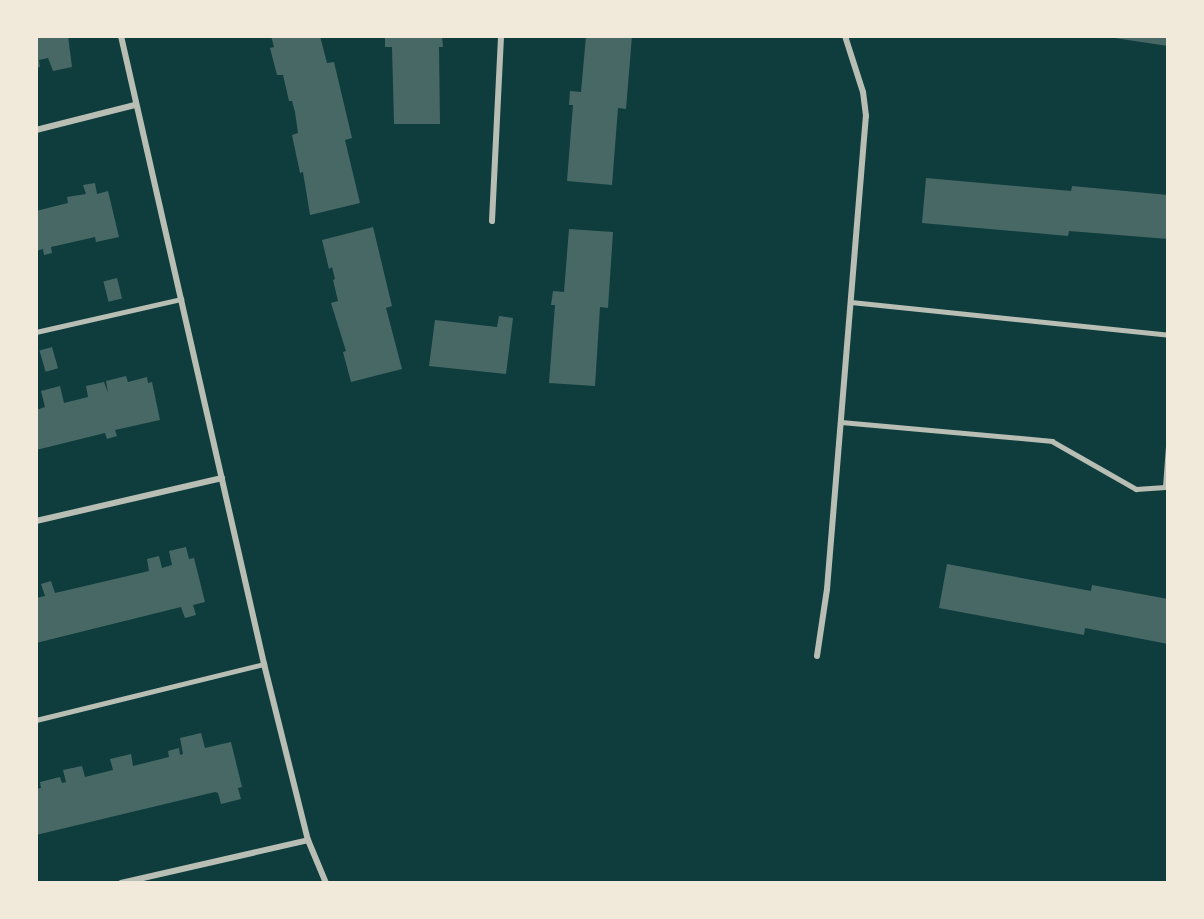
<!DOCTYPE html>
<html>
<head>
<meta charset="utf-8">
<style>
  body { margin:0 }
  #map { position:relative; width:1204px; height:919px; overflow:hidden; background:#0f3d3e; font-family:"Open Sans",sans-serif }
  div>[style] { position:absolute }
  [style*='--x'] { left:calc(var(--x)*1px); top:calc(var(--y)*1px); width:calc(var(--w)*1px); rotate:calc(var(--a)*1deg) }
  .building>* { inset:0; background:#486865; transform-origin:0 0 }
  .service>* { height:4.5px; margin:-2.25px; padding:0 2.25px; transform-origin:2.25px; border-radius:2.25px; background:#b8beb3 }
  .minor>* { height:6px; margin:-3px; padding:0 3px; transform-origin:3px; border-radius:3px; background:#b8beb3 }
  span { translate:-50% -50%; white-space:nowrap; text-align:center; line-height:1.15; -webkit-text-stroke:4.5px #f1e9da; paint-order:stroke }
  .frame { position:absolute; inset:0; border:38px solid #f1e9da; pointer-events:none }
</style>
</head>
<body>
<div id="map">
  <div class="building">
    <i style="clip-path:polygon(36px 36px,68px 36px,72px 67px,53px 71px,48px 58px,39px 60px,40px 67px,36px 68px)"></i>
    <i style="clip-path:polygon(271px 36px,320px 36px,327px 63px,334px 62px,352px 138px,345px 140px,360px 203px,310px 215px,303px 172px,300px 173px,292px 135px,298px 133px,295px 112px,292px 101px,289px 101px,283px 75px,277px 75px,270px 48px,274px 47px)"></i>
    <i style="clip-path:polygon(385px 36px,442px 36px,443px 47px,439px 47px,440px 124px,394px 124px,392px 47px,385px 47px)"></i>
    <i style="clip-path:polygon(586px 36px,632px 36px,626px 109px,618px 108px,612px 185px,567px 181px,573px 105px,569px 105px,570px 91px,581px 92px)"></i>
    <i style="clip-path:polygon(1108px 36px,1168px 36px,1168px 46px,1108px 37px)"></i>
    <i style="clip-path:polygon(926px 178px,1071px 191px,1072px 186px,1168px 195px,1168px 239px,1069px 231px,1068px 236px,922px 223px)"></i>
    <i style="clip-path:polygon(95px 183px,97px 194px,108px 191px,119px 237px,96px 242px,95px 237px,51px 247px,52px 253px,44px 255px,43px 249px,36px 251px,36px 211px,68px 203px,67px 197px,86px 194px,83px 185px)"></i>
    <i style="clip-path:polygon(373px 227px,392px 306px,386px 308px,402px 369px,351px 382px,343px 352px,346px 351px,331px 303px,338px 301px,333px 280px,335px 279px,332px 267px,329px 269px,322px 240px)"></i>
    <i style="clip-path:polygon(569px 229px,613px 232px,608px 308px,600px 307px,595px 386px,549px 383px,555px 305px,551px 305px,553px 291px,564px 292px)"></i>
    <i style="left:117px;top:278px;width:21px;height:14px;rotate:76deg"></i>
    <i style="clip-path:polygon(499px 316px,513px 318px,506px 374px,429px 366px,435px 320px,497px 327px)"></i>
    <i style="left:52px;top:347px;width:22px;height:13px;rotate:74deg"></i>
    <i style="clip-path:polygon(126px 376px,128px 382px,147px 377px,148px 383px,152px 382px,160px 420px,115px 430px,117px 436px,107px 439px,105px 433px,36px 450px,36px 410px,45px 407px,41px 391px,60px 386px,64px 403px,88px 397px,86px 386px,104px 382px,108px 393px,106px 381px)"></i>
    <i style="clip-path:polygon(186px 547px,189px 559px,194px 558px,205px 602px,193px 605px,196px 615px,185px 618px,181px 607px,36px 643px,36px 598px,45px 596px,41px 584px,51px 581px,55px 593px,149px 571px,147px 559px,159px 556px,162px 568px,172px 565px,169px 551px)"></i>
    <i style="clip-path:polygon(947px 564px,1091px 591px,1092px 585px,1168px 599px,1168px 644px,1085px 628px,1084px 635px,939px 608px)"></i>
    <i style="clip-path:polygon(201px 733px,205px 748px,231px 742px,242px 787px,238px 788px,241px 799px,221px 804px,218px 793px,215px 792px,36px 835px,36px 789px,41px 788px,40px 782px,60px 777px,62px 783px,66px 782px,63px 770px,82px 766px,85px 777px,113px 770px,110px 759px,131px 754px,133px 766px,169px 757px,168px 751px,179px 748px,180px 755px,183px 754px,180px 738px)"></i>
  </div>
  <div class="service">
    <i style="--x:851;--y:302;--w:319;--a:5.9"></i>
    <i style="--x:36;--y:332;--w:149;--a:-12.8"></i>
    <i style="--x:841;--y:422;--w:212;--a:5.1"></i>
    <i style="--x:1052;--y:441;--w:97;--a:29.7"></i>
    <i style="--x:1136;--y:489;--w:29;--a:-4"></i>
    <i style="--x:1165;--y:487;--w:41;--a:-85.8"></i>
    <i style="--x:36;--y:720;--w:235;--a:-13.8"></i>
  </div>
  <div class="minor">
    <i style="--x:121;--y:36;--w:644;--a:77.17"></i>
    <i style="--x:264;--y:664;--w:181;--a:76"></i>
    <i style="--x:308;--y:840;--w:47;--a:67.3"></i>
    <i style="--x:36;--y:130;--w:102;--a:-14.2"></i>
    <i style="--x:492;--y:221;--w:185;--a:-87.2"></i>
    <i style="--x:36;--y:521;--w:191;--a:-13"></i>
    <i style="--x:817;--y:656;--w:68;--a:-81.5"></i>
    <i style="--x:827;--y:589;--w:475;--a:-85.3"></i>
    <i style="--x:866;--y:116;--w:24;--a:-97"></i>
    <i style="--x:863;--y:92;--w:59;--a:-107.8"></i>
    <i style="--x:121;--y:883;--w:192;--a:-12.9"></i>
  </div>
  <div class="frame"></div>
</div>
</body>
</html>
